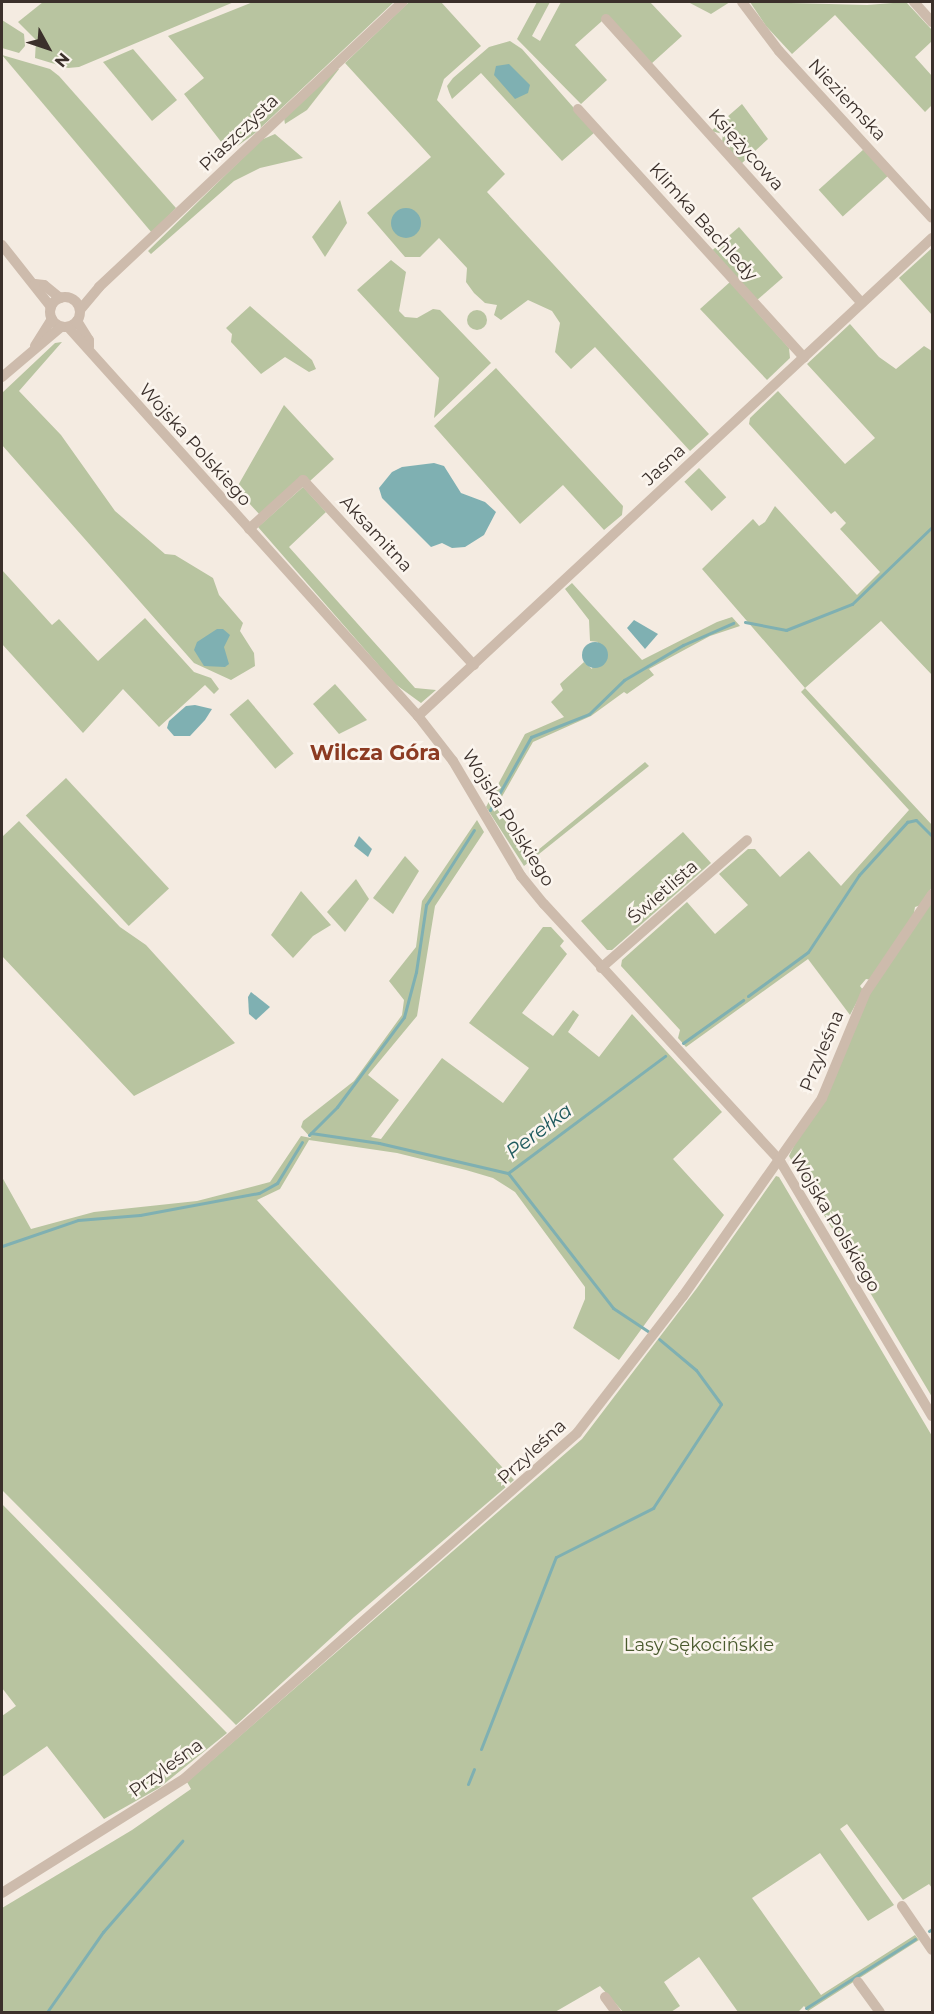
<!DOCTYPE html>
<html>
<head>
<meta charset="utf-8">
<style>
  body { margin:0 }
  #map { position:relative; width:934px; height:2014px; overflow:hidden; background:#f4ebe1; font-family:Montserrat,sans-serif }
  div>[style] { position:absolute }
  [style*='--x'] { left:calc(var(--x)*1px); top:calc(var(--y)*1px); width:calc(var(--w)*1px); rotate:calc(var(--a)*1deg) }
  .green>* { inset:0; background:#b8c4a0; transform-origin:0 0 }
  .round { border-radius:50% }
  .water>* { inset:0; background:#7fb0b2 }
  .stream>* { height:3px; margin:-1.5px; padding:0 1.5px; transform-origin:1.5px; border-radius:1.5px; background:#7fb0b2 }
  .minor>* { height:10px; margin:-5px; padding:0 5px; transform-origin:5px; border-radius:5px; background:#cdbbac }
  .minor>.ring { margin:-5px; padding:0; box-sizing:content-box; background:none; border:10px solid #cdbbac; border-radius:50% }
  span { translate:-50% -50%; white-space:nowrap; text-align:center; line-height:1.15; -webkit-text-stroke:5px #fbf5ee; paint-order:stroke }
  .street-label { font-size:18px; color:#3b302b }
  .park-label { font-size:18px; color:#4a5a2e }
  .water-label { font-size:20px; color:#1f5a5e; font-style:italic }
  .quarter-label { font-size:21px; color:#8c3b22; font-weight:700 }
  .frame { position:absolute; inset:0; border:3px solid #3b302b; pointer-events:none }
  .north { position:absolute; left:18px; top:18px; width:60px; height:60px; -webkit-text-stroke:4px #fbf5ee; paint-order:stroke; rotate:130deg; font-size:16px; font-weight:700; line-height:24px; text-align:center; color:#3b302b }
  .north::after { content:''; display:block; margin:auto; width:21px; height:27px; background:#3b302b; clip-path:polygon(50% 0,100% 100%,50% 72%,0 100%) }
</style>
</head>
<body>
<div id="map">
  <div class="green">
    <i style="clip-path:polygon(43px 2px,234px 2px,79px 67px,68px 68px,35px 58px,36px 40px,18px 22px)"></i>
    <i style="clip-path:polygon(253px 2px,394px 2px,254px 134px,229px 152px,184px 94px,204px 78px,168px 36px)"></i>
    <i style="clip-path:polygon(409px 2px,441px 2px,481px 46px,444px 79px,437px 100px,505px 174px,487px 192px,709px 434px,690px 451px,595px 347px,571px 369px,555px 352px,560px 323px,552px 311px,528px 300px,501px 320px,494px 315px,497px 305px,485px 303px,474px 293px,466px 282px,467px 268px,439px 238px,420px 257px,405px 257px,367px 213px,431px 157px,345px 63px)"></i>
    <i style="clip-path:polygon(537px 2px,550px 2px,532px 36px,540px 41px,561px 2px,650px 2px,682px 36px,651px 64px,602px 21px,575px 45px,607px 80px,581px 104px,517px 39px)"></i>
    <i style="clip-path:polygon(688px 2px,730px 2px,711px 14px)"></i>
    <i style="clip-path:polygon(750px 2px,867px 5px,906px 2px,932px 30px,932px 41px,915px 57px,932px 76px,932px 105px,925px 112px,835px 15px,792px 54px,766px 26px)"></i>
    <i style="clip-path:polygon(2px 20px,24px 34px,25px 46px,19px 53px,2px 48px)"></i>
    <i style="clip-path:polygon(510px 41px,522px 49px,595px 132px,562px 161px,481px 73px,452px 99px,449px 92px,447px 86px,453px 78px,489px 47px)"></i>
    <i style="clip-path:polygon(133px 49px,177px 100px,152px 121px,103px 62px)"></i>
    <i style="clip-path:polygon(2px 55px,50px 69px,59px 76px,176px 208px,152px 233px)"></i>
    <i style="clip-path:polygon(335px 69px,339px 69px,307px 110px,285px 124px,284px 118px)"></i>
    <i style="clip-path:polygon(742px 104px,768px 139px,741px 164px,722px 142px,723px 134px,711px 131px)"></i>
    <i style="clip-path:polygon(275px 134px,303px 158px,260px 168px,234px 181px,151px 254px,148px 251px,261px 140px)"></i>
    <i style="left:864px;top:149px;width:36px;height:61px;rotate:48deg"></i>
    <i style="clip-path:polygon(340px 200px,347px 223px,325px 257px,312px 237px)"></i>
    <i style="left:739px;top:227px;width:67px;height:35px;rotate:49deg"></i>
    <i style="clip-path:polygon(932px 248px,932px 315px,899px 278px)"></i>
    <i style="clip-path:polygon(391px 260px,406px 272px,399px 311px,405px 317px,417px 318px,433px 309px,440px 310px,491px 363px,434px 418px,439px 378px,357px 290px)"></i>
    <i style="clip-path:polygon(730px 282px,789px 348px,790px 358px,767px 380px,700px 309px)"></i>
    <i style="clip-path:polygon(250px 306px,312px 360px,316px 369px,309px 372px,285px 357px,261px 374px,231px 342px,232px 334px,226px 328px)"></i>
    <i class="round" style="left:467px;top:310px;width:20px;height:20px"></i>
    <i style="clip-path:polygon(850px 324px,879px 357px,896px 369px,924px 346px,932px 351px,932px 675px,881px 621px,805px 688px,932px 825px,932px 887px,921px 905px,915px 907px,913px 918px,872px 980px,866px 979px,860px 986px,863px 990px,850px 1015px,808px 959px,686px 1047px,678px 1038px,680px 1030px,621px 966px,622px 960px,687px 902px,715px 934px,748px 905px,719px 874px,748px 849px,755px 849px,780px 877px,809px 851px,841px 886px,909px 810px,801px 692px,805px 688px,702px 569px,753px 519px,759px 526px,765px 522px,775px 506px,857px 595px,880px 572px,840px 529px,846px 523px,835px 511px,831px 514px,749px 424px,750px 418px,778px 391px,845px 464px,875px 438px,807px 364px)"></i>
    <i style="clip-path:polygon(62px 342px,19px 391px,61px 435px,115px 511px,165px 554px,175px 555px,213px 578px,219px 595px,243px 623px,240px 631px,254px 653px,255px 666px,231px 680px,194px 663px,2px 445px,2px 393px,55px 343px)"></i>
    <i style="clip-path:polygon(496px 368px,623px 506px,622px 515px,604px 530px,563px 485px,520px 524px,434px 426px)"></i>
    <i style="clip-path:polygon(284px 405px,334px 459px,310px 481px,303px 475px,260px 515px,236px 489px)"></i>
    <i style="left:699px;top:468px;width:40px;height:20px;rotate:47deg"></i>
    <i style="clip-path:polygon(303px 487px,326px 512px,289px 547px,415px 688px,436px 690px,421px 703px,395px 684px,258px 527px)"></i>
    <i style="clip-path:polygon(2px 570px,52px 625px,59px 619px,98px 661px,145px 618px,194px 672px,211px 678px,219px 689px,214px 694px,205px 685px,159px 727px,123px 689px,83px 733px,2px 644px)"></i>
    <i style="clip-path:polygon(572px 583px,642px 660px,717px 622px,732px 617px,740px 626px,710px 636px,649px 669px,654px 675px,627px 694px,624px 692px,591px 716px,533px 742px,496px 807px,528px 855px,532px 855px,645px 762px,649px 766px,524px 866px,486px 807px,525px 734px,564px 717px,551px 702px,563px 690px,560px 684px,584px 662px,592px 669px,598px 642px,590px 641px,589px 620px,565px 589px)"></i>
    <i style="clip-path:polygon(335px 684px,367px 720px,339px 734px,313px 704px)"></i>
    <i style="left:248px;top:699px;width:71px;height:24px;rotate:50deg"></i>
    <i style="left:66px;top:778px;width:151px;height:55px;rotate:47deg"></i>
    <i style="clip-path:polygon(477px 820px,484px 832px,435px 906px,417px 1016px,368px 1075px,399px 1100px,371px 1137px,381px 1139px,442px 1058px,503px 1103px,529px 1068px,469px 1023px,543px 927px,551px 927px,564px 941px,560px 946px,567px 954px,522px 1013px,553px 1036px,573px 1010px,579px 1015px,568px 1032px,599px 1057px,632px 1014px,722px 1112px,673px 1159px,724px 1215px,619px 1360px,573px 1328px,585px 1299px,585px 1287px,515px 1192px,493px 1178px,466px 1170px,397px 1153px,309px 1140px,280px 1189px,257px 1200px,514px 1480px,354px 1617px,236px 1725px,2px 1490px,2px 1177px,31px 1229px,94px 1212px,197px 1201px,270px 1182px,301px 1136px,311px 1138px,301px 1127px,303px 1121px,354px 1081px,402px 1015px,404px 1000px,389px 981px,416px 947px,422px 901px)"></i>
    <i style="clip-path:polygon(19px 821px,120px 927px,146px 945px,235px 1043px,134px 1096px,2px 956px,2px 837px)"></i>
    <i style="clip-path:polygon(683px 832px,711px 863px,612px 950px,607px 950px,581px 921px)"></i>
    <i style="clip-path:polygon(405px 856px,419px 871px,393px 914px,373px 898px)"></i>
    <i style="clip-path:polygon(356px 879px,369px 899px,345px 932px,327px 912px)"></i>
    <i style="clip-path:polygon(301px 891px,331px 925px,313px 936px,293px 958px,271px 935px)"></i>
    <i style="clip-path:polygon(932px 898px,932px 1397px,789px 1156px,868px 995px)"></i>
    <i style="clip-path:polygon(776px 1176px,779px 1177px,932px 1436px,932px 1888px,929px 1884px,903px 1900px,847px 1824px,840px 1829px,894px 1905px,868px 1921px,820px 1853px,752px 1898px,821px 1995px,915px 1935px,919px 1940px,808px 2011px,804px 2006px,798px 2012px,738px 2012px,699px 1957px,664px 1982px,680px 2006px,671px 2012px,623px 2012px,600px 1986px,555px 2012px,2px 2012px,2px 1908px,132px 1830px,191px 1789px,187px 1782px,582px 1439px,697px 1288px)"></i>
    <i style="clip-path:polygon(2px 1504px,227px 1733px,159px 1788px,104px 1819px,47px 1746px,2px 1777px,2px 1716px,16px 1706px,2px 1688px)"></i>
  </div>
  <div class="water">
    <i style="clip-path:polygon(509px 64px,530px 85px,528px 93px,515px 99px,494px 75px,496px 66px)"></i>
    <i class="round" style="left:391px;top:208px;width:30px;height:30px"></i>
    <i style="clip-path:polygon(434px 463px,444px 466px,461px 493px,485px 502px,496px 512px,484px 535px,465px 547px,452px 548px,442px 543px,431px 547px,382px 498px,379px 488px,392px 472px,402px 467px)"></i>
    <i style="clip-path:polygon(634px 620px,658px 634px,645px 649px,627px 628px)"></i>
    <i style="clip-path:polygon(217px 629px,223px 629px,230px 635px,224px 647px,229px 664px,225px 667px,204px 666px,194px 650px,197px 642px)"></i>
    <i class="round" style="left:582px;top:642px;width:26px;height:26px"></i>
    <i style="clip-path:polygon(195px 705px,212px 709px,205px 720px,190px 736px,174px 736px,167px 728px,169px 721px,186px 706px)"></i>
    <i style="clip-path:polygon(359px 836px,372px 849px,368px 857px,354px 846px)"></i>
    <i style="clip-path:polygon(251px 992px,270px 1007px,256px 1020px,249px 1014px,248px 997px)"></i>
  </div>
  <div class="stream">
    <i style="--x:745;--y:622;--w:42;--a:11"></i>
    <i style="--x:786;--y:630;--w:71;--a:-21.5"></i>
    <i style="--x:852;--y:604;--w:111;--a:-43.9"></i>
    <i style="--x:490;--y:810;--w:84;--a:-60.7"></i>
    <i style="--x:531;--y:737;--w:62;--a:-21.6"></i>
    <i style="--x:589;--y:714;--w:49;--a:-44.2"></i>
    <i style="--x:624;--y:680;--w:69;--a:-30.7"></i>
    <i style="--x:683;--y:645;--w:55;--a:-23.7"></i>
    <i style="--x:748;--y:996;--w:74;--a:-36.3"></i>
    <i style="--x:808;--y:952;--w:92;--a:-56.5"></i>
    <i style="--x:859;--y:875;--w:72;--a:-47.8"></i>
    <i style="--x:907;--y:822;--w:9;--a:-13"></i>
    <i style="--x:916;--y:820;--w:23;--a:45"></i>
    <i style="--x:683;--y:1043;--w:74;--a:-35.6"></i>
    <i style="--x:311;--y:1133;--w:69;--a:8.4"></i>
    <i style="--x:379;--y:1143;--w:132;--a:13.1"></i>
    <i style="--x:508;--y:1173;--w:196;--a:-36.7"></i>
    <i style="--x:309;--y:1135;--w:40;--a:-45"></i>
    <i style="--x:337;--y:1107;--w:112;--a:-53.3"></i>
    <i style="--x:404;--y:1017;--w:47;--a:-75.1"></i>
    <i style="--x:416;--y:972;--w:68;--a:-81.5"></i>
    <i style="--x:426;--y:905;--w:89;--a:-57.4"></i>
    <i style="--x:508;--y:1173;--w:171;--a:52.1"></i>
    <i style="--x:613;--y:1308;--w:43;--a:33.7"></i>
    <i style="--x:2;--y:1246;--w:80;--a:-18.9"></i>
    <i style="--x:78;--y:1220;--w:62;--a:-4.6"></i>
    <i style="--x:140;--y:1215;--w:121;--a:-10.5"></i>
    <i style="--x:259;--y:1193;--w:21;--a:-29"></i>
    <i style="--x:277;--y:1183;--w:48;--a:-58.6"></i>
    <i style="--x:481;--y:1749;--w:206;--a:-68.7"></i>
    <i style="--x:556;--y:1557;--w:109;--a:-26.8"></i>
    <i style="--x:653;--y:1508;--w:124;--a:-56.8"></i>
    <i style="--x:721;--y:1404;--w:42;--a:-126.3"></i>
    <i style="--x:696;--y:1370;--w:48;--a:-140"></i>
    <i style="--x:468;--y:1784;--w:16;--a:-68"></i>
    <i style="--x:929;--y:1931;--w:4;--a:-34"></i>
    <i style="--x:806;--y:2008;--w:129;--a:-32.3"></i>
    <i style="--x:47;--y:2012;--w:98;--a:-55"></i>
    <i style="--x:103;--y:1932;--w:121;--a:-49"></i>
  </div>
  <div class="minor">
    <i style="--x:742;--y:2;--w:61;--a:52.9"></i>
    <i style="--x:779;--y:51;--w:226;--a:47.5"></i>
    <i style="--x:914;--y:2;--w:27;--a:48"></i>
    <i style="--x:606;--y:19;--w:382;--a:48"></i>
    <i style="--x:578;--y:109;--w:336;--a:47.7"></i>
    <i style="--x:2;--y:245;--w:79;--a:51.7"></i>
    <i style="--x:35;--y:284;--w:9;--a:6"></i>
    <i style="--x:44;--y:285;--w:21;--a:39"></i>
    <i class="ring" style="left:50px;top:297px;width:20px;height:20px"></i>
    <i style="--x:80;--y:310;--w:30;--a:-50"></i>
    <i style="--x:99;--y:287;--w:416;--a:-43.2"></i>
    <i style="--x:77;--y:321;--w:22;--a:58"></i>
    <i style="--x:89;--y:340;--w:7;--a:90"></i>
    <i style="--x:68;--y:327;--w:523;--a:48.02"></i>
    <i style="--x:418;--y:716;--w:57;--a:52.1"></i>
    <i style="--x:453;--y:761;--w:134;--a:59.4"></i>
    <i style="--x:521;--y:876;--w:36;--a:51"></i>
    <i style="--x:544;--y:904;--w:349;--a:47.4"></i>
    <i style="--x:780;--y:1161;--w:297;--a:59.2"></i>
    <i style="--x:35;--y:346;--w:32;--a:-58"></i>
    <i style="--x:2;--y:377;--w:77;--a:-40.3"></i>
    <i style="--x:249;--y:529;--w:73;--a:-42.2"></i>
    <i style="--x:303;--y:480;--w:252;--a:47.3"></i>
    <i style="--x:418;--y:716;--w:702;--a:-42.92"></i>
    <i style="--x:601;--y:968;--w:194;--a:-41.2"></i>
    <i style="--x:2;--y:1893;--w:216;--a:-32.1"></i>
    <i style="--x:185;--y:1778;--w:522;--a:-41.35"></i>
    <i style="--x:577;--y:1433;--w:173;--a:-52.3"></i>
    <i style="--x:683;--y:1296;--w:242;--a:-54.9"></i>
    <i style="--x:822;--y:1098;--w:115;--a:-67.5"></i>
    <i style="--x:866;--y:992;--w:118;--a:-56"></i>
    <i style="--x:902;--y:1906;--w:53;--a:55.7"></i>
    <i style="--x:858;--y:1982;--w:37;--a:54"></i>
    <i style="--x:605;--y:1997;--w:19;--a:54"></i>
  </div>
  <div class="street-label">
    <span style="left:847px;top:100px;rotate:47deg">Nieziemska</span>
    <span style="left:239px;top:133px;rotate:-44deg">Piaszczysta</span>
    <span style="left:746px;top:150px;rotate:48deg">Księżycowa</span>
    <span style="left:703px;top:222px;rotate:48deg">Klimka Bachledy</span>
    <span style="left:195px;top:445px;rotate:48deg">Wojska Polskiego</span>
    <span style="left:664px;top:465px;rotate:-43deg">Jasna</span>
    <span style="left:376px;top:534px;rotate:47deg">Aksamitna</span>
    <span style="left:508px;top:818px;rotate:58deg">Wojska Polskiego</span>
    <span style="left:663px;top:892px;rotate:-41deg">Świetlista</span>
    <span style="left:822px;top:1051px;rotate:-67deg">Przyleśna</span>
    <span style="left:835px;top:1223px;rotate:59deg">Wojska Polskiego</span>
    <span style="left:532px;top:1452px;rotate:-43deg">Przyleśna</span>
    <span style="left:166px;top:1768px;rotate:-36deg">Przyleśna</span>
  </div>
  <div class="park-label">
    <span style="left:699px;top:1645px">Lasy Sękocińskie</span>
  </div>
  <div class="water-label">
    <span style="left:539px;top:1131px;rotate:-37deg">Perełka</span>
  </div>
  <div class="quarter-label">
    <span style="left:375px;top:753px">Wilcza Góra</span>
  </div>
  <div class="frame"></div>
  <div class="north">N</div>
</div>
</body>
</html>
